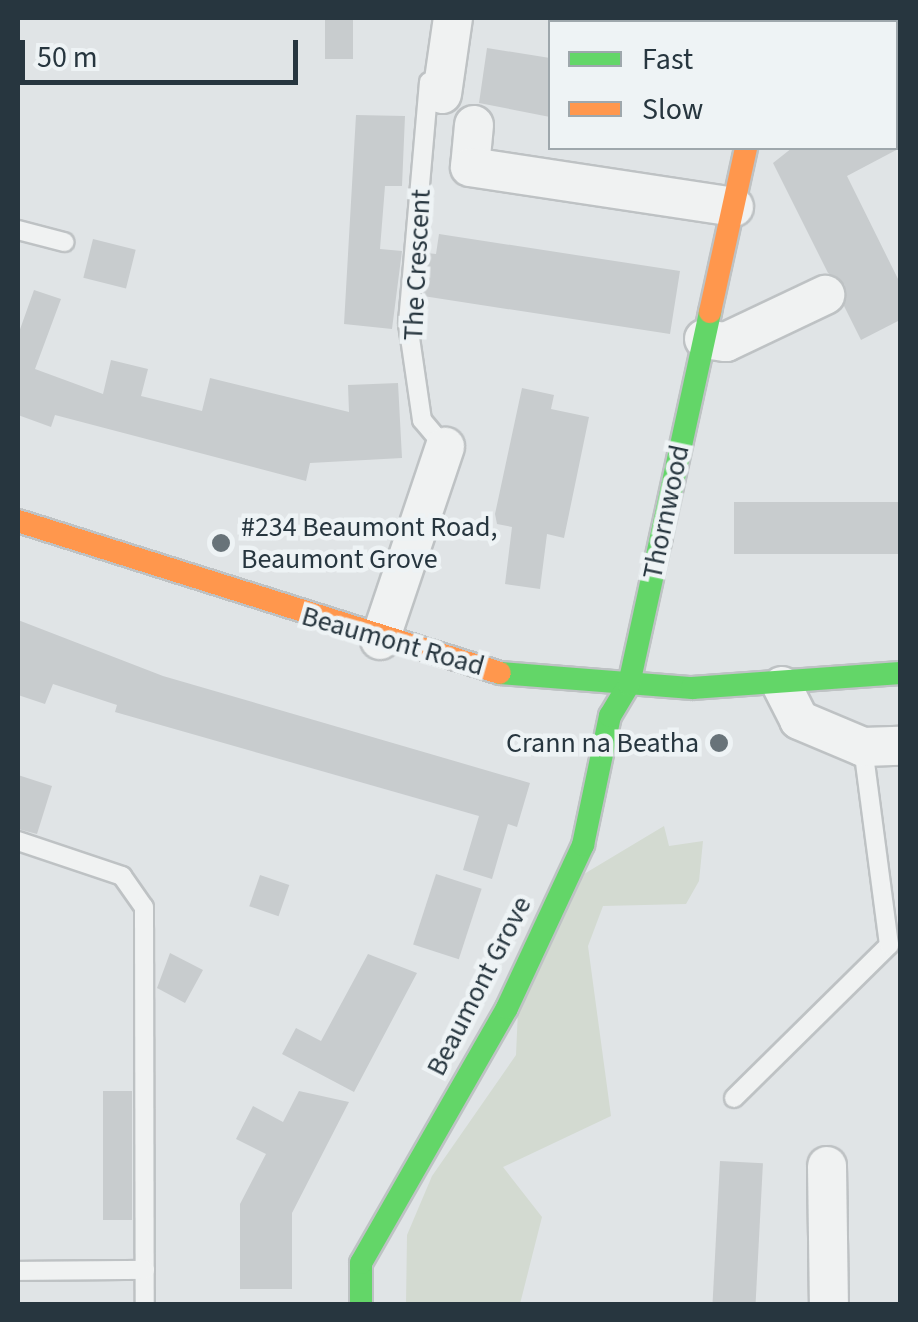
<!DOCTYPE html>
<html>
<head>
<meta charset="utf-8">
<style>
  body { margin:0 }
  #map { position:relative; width:918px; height:1322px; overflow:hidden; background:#e0e4e6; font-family:"Source Sans 3",sans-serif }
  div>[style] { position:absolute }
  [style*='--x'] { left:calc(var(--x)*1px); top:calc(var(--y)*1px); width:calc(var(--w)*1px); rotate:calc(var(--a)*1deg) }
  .green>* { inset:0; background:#d3dad1 }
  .building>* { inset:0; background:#c8ccce; transform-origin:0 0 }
  .roads { filter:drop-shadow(2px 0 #bec2c4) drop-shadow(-2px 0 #bec2c4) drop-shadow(0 2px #bec2c4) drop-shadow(0 -2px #bec2c4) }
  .lane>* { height:18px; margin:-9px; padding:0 9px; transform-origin:9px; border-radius:9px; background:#f0f2f2 }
  .street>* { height:38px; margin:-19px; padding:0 19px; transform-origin:19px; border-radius:19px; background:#f0f2f2 }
  .fast>* { height:22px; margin:-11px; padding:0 11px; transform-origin:11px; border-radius:11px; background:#63d668 }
  .slow>* { height:22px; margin:-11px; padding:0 11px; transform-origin:11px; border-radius:11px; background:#ff974d }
  .dots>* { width:28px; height:28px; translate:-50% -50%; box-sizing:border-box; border:5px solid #eef3f5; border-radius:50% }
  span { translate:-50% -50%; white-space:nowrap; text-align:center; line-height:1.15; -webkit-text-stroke:9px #eef3f5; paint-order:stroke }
  .street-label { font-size:28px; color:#27363f }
  .poi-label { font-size:28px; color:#27363f }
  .left { translate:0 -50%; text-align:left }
  .right { translate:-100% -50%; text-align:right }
  .frame { position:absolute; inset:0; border:20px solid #27363f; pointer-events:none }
  .legend { position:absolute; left:548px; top:20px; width:350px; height:130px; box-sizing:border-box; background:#eef3f5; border:2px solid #9ea7ac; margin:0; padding:12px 18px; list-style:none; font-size:30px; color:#27363f }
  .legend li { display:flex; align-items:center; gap:20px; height:50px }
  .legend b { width:50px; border:2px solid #9ea7ac }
  .scale { position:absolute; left:20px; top:40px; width:278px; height:45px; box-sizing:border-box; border:5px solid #27363f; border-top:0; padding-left:12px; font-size:30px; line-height:35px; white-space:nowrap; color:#27363f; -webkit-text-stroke:8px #eef3f5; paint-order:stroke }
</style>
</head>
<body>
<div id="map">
  <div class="green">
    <i style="clip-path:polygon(664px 826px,669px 846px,703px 841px,699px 881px,686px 904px,603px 906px,588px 946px,611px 1116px,503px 1167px,542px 1217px,520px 1304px,406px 1304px,407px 1235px,432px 1176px,516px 1055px,518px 1010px,584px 874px)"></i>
  </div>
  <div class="building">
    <i style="left:325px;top:18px;width:28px;height:41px"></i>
    <i style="clip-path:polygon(487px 48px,550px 58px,550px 117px,479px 103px)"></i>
    <i style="clip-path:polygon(356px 115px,405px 116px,402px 186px,385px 186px,380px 249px,402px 251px,392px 329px,344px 324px)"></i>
    <i style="clip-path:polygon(792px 148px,900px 148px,847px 176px,900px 283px,900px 320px,861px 340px,844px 306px,845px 285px,828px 273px,773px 163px)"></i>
    <i style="clip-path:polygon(439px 234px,680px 271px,670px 334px,423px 296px,427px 253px,436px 254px)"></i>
    <i style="left:93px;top:239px;width:44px;height:40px;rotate:14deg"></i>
    <i style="clip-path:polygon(34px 290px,61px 299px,35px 369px,103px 394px,111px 360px,148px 369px,141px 396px,202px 411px,210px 378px,349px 412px,348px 385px,398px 383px,402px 458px,310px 463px,306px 481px,55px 415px,51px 427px,18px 415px,18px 335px)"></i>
    <i style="clip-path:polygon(522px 388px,554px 395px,551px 409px,589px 417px,564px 538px,547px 534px,540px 589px,505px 584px,512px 527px,497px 524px,495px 514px)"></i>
    <i style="left:900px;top:502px;width:52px;height:166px;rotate:90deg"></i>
    <i style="clip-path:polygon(18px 620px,163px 676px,530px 783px,517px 827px,508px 824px,492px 879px,463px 870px,479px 816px,115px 712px,117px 705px,53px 684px,45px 704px,18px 695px)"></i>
    <i style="clip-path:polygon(18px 775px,52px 786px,37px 834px,18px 829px)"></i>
    <i style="left:436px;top:874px;width:48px;height:74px;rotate:18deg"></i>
    <i style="left:260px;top:875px;width:31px;height:33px;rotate:19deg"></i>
    <i style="clip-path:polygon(170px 953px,203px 970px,185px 1003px,157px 988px)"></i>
    <i style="clip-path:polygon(368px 954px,417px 973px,354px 1092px,282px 1054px,296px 1028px,321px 1041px)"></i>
    <i style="left:132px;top:1091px;width:129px;height:29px;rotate:90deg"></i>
    <i style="clip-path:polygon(299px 1091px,349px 1102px,292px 1213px,292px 1289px,240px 1289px,240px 1204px,266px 1154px,236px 1139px,253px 1106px,283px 1122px)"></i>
    <i style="left:720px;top:1161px;width:43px;height:143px;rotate:3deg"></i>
  </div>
  <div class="roads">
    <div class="lane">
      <i style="--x:429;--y:82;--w:243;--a:95"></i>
      <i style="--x:408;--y:324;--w:97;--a:81.7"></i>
      <i style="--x:422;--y:420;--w:35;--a:50"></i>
      <i style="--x:18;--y:230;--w:48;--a:14.6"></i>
      <i style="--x:18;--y:841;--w:110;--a:18.6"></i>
      <i style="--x:122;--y:876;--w:38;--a:55"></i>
      <i style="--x:144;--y:907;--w:397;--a:89.9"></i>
      <i style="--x:734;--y:1098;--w:218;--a:-44.6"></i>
      <i style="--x:889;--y:945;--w:200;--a:-97.5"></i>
      <i style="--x:18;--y:1271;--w:127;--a:-0.5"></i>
    </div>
    <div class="street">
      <i style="--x:855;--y:22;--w:12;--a:-20"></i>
      <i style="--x:442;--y:94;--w:77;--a:-81.8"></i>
      <i style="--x:474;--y:125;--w:42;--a:95.4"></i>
      <i style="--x:470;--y:167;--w:267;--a:8.6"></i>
      <i style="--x:704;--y:339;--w:22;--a:8"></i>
      <i style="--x:726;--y:342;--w:110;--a:-25.4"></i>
      <i style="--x:380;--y:640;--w:204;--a:-71.4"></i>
      <i style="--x:782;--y:686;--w:38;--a:63"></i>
      <i style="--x:799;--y:720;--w:69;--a:22.9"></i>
      <i style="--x:863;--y:747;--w:37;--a:-2"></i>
      <i style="--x:827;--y:1166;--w:138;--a:89.2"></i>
    </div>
    <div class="fast">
      <i style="--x:500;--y:673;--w:193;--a:4.5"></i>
      <i style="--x:692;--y:688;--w:209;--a:-4.1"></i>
      <i style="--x:361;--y:1304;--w:41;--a:-90"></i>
      <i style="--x:361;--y:1263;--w:294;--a:-60.2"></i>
      <i style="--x:507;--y:1008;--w:180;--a:-65"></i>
      <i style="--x:583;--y:845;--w:132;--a:-78.2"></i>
      <i style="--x:610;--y:716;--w:37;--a:-59"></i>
      <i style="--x:629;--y:684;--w:381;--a:-77.7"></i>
    </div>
    <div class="slow">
      <i style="--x:710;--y:312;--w:168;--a:-77.6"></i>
      <i style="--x:18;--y:521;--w:505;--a:17.5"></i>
    </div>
  </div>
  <div class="dots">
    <i style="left:221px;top:543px;background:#687379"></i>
    <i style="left:719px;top:743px;background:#687379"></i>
  </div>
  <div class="street-label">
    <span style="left:417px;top:265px;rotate:-87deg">The Crescent</span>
    <span style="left:666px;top:512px;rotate:-78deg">Thornwood</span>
    <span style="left:393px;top:641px;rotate:16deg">Beaumont Road</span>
    <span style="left:479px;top:986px;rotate:-63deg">Beaumont Grove</span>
  </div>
  <div class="poi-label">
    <span class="left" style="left:241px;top:543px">#234 Beaumont Road,<br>Beaumont Grove</span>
    <span class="right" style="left:699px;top:743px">Crann na Beatha</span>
  </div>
  <div class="frame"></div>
  <ul class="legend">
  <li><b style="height:12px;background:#63d668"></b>Fast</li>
  <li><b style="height:12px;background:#ff974d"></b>Slow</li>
  </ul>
  <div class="scale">50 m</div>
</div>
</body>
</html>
